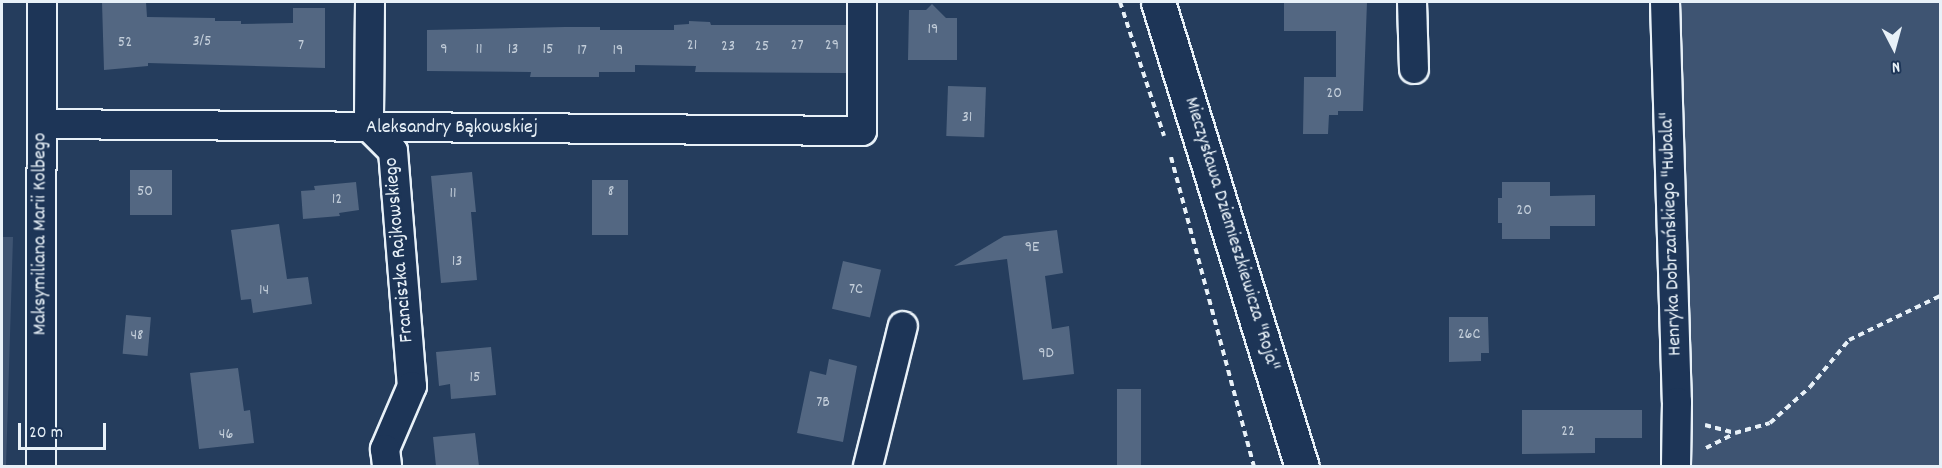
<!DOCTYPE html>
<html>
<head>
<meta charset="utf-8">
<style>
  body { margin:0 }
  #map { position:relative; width:1942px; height:468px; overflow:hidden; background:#253d5d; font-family:Dekko,sans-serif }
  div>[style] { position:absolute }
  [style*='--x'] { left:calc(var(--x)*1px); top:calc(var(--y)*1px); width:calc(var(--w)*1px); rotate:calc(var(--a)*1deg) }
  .green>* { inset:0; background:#3e5472; transform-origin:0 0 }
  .building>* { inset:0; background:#536782; transform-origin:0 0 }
  .path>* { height:4px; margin-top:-2px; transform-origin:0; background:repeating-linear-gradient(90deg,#e8f1f8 0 6px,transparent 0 10.5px) }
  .roads { filter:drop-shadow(2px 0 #e8f1f8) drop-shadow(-2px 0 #e8f1f8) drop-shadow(0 2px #e8f1f8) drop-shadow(0 -2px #e8f1f8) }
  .street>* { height:28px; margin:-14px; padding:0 14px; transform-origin:14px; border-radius:14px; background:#1d3557 }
  .secondary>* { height:33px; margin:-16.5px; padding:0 16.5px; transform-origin:16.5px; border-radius:16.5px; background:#1d3557 }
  span { translate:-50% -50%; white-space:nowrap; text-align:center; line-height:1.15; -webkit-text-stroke:5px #1d3557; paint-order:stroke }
  .number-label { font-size:16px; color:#c3ceda }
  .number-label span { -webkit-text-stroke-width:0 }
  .street-label { font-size:20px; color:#e8f1f8 }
  .frame { position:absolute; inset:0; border:3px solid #e8f1f8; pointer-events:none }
  .north { position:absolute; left:1864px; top:18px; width:60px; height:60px; -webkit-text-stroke:4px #1d3557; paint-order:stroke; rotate:174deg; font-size:16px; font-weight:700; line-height:24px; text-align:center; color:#e8f1f8 }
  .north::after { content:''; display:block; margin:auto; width:21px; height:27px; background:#e8f1f8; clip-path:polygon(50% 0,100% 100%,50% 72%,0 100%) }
  .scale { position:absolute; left:18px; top:423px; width:88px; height:27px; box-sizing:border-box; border:3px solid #e8f1f8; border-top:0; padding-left:8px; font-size:18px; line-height:21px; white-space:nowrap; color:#e8f1f8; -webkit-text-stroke:4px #1d3557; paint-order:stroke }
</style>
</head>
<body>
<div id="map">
  <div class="green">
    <i style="left:1665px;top:2px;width:275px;height:464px"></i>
    <i style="clip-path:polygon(2px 237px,13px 237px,6px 466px,2px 466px)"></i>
  </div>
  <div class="building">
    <i style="clip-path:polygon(102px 2px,146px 2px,147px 17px,215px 18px,215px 21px,241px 21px,241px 24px,293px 23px,293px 8px,325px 8px,325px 68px,148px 63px,148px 66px,104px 70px)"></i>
    <i style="clip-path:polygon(1284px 2px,1367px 2px,1363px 111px,1338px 111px,1338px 115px,1329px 115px,1328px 134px,1303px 134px,1304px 77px,1336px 77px,1336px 31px,1284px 31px)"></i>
    <i style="clip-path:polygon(932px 4px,946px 18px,957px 18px,957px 60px,908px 60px,909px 10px,926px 10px)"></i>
    <i style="clip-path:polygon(689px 21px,710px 22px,711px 25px,846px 25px,846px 73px,695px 72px,696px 66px,635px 65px,635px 72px,599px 72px,599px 77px,530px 77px,531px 72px,427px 71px,427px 30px,565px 27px,600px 27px,600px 30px,674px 30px,674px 25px,689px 24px)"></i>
    <i style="left:948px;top:86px;width:38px;height:50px;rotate:2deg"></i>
    <i style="left:130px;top:170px;width:42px;height:45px"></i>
    <i style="clip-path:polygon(472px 172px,476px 212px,471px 212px,477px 280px,441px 283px,431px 176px)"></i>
    <i style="left:592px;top:180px;width:36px;height:55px"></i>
    <i style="clip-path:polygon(356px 182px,359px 210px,339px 213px,340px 216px,303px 219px,301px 191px,315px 190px,314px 186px)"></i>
    <i style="clip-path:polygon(1502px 182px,1550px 182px,1550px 196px,1595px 195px,1595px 226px,1550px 226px,1550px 239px,1502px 239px,1502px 223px,1498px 223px,1498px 198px,1502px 198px)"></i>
    <i style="clip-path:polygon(279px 224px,287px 279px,308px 277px,312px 304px,253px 313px,251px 299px,241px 300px,231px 230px)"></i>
    <i style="clip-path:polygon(1057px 230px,1063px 273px,1045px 276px,1052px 329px,1069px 326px,1074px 374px,1023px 380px,1007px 259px,954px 266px,1004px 236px)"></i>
    <i style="left:843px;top:261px;width:39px;height:49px;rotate:13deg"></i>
    <i style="left:126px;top:315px;width:25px;height:39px;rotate:5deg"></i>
    <i style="clip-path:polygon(1449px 317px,1488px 317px,1489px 353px,1481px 353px,1481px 361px,1449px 362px)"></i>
    <i style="clip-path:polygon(491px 347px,496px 395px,451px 399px,450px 384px,439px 386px,436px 352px)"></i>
    <i style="clip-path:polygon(829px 359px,857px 366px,843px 442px,797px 433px,810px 371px,826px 375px)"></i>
    <i style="clip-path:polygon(238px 368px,244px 411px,250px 410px,254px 443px,199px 449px,190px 373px)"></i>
    <i style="left:1117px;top:389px;width:24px;height:77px"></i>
    <i style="clip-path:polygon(1522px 410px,1642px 410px,1642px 438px,1595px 438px,1595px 453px,1522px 454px)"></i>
    <i style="clip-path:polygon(475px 433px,479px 466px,436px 466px,433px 437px)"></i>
  </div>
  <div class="path">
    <i style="--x:1120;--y:2;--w:141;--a:71.8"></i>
    <i style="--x:1171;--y:157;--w:320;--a:75"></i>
    <i style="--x:1705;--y:425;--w:31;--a:15"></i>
    <i style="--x:1735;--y:433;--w:36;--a:-16"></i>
    <i style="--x:1770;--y:423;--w:54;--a:-42"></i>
    <i style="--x:1810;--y:387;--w:61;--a:-50.3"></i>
    <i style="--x:1849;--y:340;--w:101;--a:-25.8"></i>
    <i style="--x:1706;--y:448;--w:31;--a:-27"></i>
  </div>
  <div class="roads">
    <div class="street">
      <i style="--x:370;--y:2;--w:125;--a:90.5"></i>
      <i style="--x:369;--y:127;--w:34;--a:45"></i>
      <i style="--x:393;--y:151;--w:236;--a:85.4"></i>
      <i style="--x:412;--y:386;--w:69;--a:113.2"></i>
      <i style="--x:385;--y:449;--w:17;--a:83"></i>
      <i style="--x:1412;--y:2;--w:67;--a:88.3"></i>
      <i style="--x:1665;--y:2;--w:400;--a:88.3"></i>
      <i style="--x:1677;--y:402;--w:64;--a:90.9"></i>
      <i style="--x:42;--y:124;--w:820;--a:0.49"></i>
      <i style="--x:862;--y:131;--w:129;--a:-90"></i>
      <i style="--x:41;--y:466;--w:464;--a:-89.9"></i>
      <i style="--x:868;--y:466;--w:144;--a:-76"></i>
    </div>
    <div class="secondary">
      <i style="--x:1158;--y:2;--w:486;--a:72.8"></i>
    </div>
  </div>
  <div class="number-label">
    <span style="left:933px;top:30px">19</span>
    <span style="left:202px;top:42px">3/5</span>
    <span style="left:125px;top:43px">52</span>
    <span style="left:301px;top:46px">7</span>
    <span style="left:692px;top:46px">21</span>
    <span style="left:797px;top:46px">27</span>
    <span style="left:832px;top:46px">29</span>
    <span style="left:728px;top:47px">23</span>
    <span style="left:762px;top:47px">25</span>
    <span style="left:444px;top:50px">9</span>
    <span style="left:479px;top:50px">11</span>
    <span style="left:513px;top:50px">13</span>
    <span style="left:548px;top:50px">15</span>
    <span style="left:582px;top:51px">17</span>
    <span style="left:618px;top:51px">19</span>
    <span style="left:1334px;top:94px">20</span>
    <span style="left:967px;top:118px">31</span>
    <span style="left:145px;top:192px">50</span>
    <span style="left:611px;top:192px">8</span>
    <span style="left:453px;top:194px">11</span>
    <span style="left:337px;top:200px">12</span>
    <span style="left:1524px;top:211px">20</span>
    <span style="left:1032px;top:248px">9E</span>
    <span style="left:457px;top:262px">13</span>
    <span style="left:856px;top:290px">7C</span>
    <span style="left:264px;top:291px">14</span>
    <span style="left:1469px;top:335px">26C</span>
    <span style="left:137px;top:336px">48</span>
    <span style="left:1046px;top:354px">9D</span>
    <span style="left:475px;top:378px">15</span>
    <span style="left:823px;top:403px">7B</span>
    <span style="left:1568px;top:432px">22</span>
    <span style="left:226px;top:435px">46</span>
  </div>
  <div class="street-label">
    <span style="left:452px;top:128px">Aleksandry Bąkowskiej</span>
    <span style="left:41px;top:234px;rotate:-90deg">Maksymiliana Marii Kolbego</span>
    <span style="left:1231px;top:234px;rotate:73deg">Mieczysława Dziemieszkiewicza "Roja"</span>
    <span style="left:1672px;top:234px;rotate:-92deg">Henryka Dobrzańskiego "Hubala"</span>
    <span style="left:400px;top:250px;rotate:-95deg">Franciszka Rajkowskiego</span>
  </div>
  <div class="frame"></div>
  <div class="north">N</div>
  <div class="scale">20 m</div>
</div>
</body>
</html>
